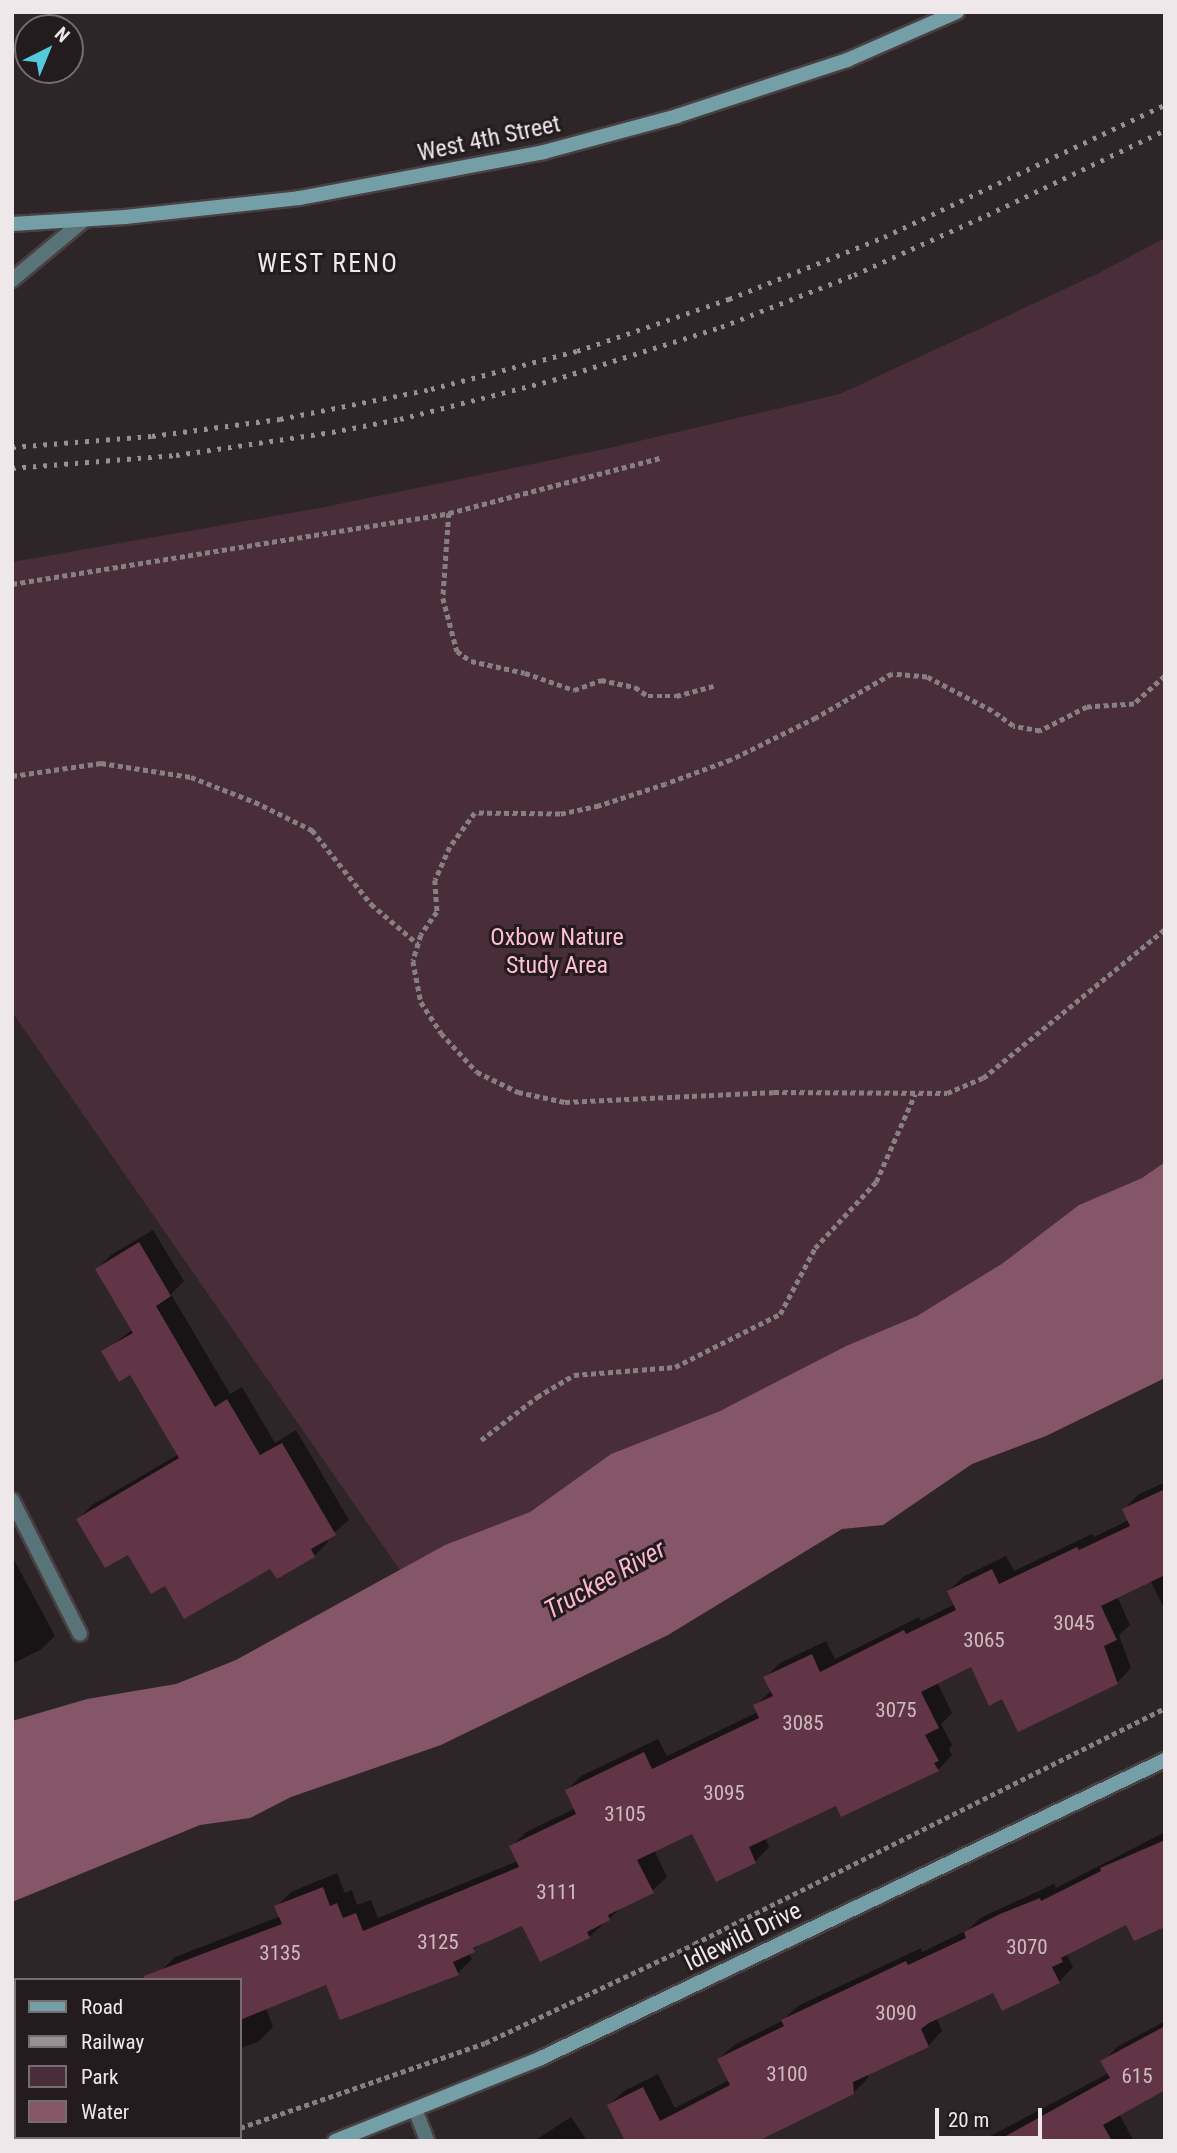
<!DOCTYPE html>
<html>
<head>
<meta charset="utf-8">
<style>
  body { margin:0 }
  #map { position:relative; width:1177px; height:2153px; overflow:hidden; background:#2e2528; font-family:"Roboto Condensed",sans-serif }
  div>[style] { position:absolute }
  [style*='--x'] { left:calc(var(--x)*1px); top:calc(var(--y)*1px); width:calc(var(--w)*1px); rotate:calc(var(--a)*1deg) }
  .green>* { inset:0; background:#492e39 }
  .water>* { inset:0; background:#855568 }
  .shadow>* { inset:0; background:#0007; transform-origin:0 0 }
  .building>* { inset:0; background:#613446 }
  .path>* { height:4.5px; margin-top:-2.25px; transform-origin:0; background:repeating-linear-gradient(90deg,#877f82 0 5px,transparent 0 8.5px) }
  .roads { filter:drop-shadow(2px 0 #494043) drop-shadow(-2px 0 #494043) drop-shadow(0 2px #494043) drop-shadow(0 -2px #494043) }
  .street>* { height:14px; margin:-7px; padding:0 7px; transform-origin:7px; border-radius:7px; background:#597478 }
  .secondary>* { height:14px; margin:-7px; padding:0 7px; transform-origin:7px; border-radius:7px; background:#749fa6 }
  .rail>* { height:5px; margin-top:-2.5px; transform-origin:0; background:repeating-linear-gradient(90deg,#989093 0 3.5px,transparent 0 10.5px) }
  span { translate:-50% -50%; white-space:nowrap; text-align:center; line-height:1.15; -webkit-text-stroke:6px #241b1f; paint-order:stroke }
  .number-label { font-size:21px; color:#ccbbc1 }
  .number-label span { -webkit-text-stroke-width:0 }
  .street-label { font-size:24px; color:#efe8ea }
  .park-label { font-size:24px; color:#ffbfd7 }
  .neighbourhood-label { font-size:26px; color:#efe8ea; letter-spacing:2px }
  .water-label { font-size:26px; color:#f8b9d1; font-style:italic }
  .frame { position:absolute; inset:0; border:14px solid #efe8ea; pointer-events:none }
  .legend { position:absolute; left:14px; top:1978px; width:228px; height:161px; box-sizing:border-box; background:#241b1f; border:2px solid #756d70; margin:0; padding:9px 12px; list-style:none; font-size:21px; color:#efe8ea }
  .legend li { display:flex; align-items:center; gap:14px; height:35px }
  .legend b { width:35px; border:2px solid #756d70 }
  .north { position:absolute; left:14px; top:14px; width:70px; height:70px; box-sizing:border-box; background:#241b1f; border:2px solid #756d70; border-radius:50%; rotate:43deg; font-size:19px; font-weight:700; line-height:28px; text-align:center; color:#efe8ea }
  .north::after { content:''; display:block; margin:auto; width:24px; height:32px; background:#53cadc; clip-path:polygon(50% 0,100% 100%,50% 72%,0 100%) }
  .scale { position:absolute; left:935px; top:2108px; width:107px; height:32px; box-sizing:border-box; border:4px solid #efe8ea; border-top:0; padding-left:9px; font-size:21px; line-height:24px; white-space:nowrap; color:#efe8ea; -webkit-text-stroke:5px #241b1f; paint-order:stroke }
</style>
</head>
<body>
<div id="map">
  <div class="green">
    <i style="clip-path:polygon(1165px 238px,1165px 1162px,1142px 1178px,1079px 1205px,1003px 1263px,917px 1316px,846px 1346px,720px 1411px,611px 1454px,530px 1512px,445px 1545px,400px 1570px,12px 1012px,12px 562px,320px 508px,605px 449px,840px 394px,1097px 274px)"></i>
  </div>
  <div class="water">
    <i style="clip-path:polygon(1165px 1162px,1165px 1378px,1046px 1436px,972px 1464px,883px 1525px,842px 1529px,668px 1635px,441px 1745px,291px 1797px,250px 1818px,200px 1825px,12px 1902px,12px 1721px,87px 1699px,176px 1684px,236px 1660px,445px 1545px,530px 1512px,611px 1454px,720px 1411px,846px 1346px,917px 1316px,1003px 1263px,1079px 1205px,1142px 1178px)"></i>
  </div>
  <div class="shadow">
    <i style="clip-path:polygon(153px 1230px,184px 1281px,171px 1294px,230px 1394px,242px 1387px,275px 1443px,296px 1430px,349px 1520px,326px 1539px,328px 1542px,314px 1556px,271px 1566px,166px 1584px,129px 1552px,78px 1519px,92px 1505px,179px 1454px,131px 1373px,104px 1352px,133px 1329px,97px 1269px,111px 1255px)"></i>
    <i style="clip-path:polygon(1165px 1482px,1165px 1610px,1150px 1580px,1117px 1596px,1130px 1625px,1119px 1635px,1131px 1668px,1117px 1683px,1003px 1697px,972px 1665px,937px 1682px,952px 1713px,941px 1724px,952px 1745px,949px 1749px,952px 1755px,938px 1770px,836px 1804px,765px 1838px,769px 1847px,755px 1862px,693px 1831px,654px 1850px,667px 1877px,652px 1891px,623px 1906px,589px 1937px,523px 1924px,483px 1942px,469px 1953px,472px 1959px,458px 1973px,327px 1983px,266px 2008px,273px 2027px,258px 2042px,240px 2048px,240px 1980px,161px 1971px,175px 1957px,281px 1916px,276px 1907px,291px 1892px,337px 1873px,345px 1893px,352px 1890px,357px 1905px,371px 1900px,378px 1918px,518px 1861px,511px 1847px,526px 1832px,576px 1808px,567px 1790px,581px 1776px,658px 1739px,667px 1756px,758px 1712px,755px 1706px,772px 1690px,766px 1677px,780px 1663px,826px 1641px,835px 1659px,919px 1617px,921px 1621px,955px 1604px,949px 1591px,963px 1577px,1006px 1556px,1014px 1571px,1092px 1534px,1094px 1537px,1129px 1520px,1124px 1509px,1138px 1495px)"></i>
    <i style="clip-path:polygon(12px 1556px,55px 1636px,40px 1650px,12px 1664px)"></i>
    <i style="clip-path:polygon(1165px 1832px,1165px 1925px,1127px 1923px,1067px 1955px,1073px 1967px,1059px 1982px,994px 1990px,936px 2017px,942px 2031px,928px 2046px,868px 2073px,868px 2078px,853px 2093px,626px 2138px,609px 2105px,624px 2091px,658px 2074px,675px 2108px,729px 2080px,719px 2059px,734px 2045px,782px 2021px,798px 2006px,921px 1948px,922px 1952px,968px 1930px,980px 1918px,1054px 1884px,1056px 1888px)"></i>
    <i style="clip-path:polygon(1165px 2021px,1165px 2088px,1119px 2114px,1134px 2141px,981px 2141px,1109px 2073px,1103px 2062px,1117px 2047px)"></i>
    <i style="left:16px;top:2024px;width:104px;height:4px;rotate:90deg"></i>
    <i style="clip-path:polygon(571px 2117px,587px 2141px,534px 2141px)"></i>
    <i style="clip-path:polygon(44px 2137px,62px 2137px,52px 2141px,45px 2141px)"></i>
  </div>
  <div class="building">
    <i style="clip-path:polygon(139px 1242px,171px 1296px,156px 1306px,215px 1407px,227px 1399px,260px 1455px,282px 1443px,336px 1535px,311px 1549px,315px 1557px,277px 1579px,270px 1569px,184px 1619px,165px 1586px,151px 1594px,128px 1555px,105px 1568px,76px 1519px,179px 1458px,130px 1375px,119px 1382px,101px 1351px,133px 1333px,95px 1269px)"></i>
    <i style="clip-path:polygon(1165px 1489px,1165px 1575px,1101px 1606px,1117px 1640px,1104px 1646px,1118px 1684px,1018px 1732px,1002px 1699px,989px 1706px,971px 1667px,921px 1692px,939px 1728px,925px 1735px,939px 1761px,934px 1763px,939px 1771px,841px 1817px,836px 1806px,749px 1847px,756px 1863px,716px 1882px,692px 1834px,637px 1860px,654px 1893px,608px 1915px,610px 1920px,587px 1932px,590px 1938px,540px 1962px,522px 1926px,473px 1948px,475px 1952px,453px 1962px,459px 1975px,340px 2020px,326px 1985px,240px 2020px,240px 1980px,144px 1980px,144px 1976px,282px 1924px,274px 1906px,323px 1887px,330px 1906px,337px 1903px,343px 1918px,356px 1913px,363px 1931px,519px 1867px,509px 1846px,576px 1814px,565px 1790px,644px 1752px,652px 1769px,759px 1718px,753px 1705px,773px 1696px,763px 1677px,812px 1654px,820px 1672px,904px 1630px,906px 1634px,956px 1610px,947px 1591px,992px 1569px,999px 1584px,1077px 1547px,1079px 1550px,1130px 1526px,1122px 1509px)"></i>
    <i style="clip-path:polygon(1165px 1840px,1165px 1927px,1134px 1941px,1126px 1925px,1061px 1958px,1063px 1962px,1052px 1967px,1060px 1983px,1002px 2011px,993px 1993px,929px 2023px,921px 2029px,929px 2047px,853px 2082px,854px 2094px,758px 2141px,621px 2141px,624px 2139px,607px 2105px,643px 2087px,660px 2121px,730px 2085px,717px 2059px,784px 2026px,781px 2020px,906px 1961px,908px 1965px,966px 1938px,964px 1932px,1000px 1914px,1040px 1898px,1041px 1901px,1101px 1871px,1100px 1868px)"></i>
    <i style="clip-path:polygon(1165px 2026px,1165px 2090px,1103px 2125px,1112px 2141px,997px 2141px,1110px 2078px,1100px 2061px)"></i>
  </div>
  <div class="path">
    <i style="--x:449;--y:513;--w:85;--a:94"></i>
    <i style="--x:443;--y:598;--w:55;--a:75.2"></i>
    <i style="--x:457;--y:651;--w:17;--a:36"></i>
    <i style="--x:471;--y:661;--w:55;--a:12.5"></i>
    <i style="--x:525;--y:673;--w:52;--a:19.1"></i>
    <i style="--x:574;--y:690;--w:29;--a:-20"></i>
    <i style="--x:601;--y:680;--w:35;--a:12"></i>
    <i style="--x:635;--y:687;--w:16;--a:35"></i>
    <i style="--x:648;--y:696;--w:28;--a:0"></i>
    <i style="--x:676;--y:696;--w:39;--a:-15"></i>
    <i style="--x:12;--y:584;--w:443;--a:-9.2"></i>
    <i style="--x:449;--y:513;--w:218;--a:-14.6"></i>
    <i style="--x:1165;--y:676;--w:42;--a:137.9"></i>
    <i style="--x:1134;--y:704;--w:47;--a:176.3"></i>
    <i style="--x:1087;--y:707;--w:53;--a:152.9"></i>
    <i style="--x:1040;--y:731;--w:27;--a:-170"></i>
    <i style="--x:1013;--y:726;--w:26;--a:-144"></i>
    <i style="--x:992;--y:711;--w:73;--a:-152.4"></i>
    <i style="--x:927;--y:677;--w:35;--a:-175"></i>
    <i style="--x:892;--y:674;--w:88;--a:149.9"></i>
    <i style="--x:816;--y:718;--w:95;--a:153.7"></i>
    <i style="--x:731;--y:760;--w:69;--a:159.7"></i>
    <i style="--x:666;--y:784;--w:71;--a:161.8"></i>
    <i style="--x:599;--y:806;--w:40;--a:168"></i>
    <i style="--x:560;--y:814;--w:85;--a:-179.3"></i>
    <i style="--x:475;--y:813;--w:42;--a:126.3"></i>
    <i style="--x:450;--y:847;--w:36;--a:114"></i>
    <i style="--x:435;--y:880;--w:32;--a:86"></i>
    <i style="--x:437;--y:912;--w:28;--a:125"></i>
    <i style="--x:421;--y:935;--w:27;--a:107"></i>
    <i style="--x:413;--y:961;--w:42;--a:79"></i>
    <i style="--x:421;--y:1002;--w:37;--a:57"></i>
    <i style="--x:441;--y:1033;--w:53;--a:47.3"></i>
    <i style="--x:477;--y:1072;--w:46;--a:26"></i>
    <i style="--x:518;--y:1092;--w:48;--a:12"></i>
    <i style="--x:565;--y:1102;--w:209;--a:-2.7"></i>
    <i style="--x:774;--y:1092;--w:173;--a:0.3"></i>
    <i style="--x:947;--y:1093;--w:39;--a:-23"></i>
    <i style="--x:983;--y:1078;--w:235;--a:-39.3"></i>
    <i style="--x:12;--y:776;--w:90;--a:-8.3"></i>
    <i style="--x:101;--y:763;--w:91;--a:8.8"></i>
    <i style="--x:191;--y:777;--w:69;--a:21.3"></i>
    <i style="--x:255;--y:802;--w:64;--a:26.2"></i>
    <i style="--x:312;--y:830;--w:95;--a:51.4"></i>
    <i style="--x:371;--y:904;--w:62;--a:40.4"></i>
    <i style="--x:481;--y:1440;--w:71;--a:-37.5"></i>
    <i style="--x:537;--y:1397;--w:43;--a:-30.7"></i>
    <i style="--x:574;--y:1375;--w:101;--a:-4.5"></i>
    <i style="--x:675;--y:1367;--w:118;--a:-26.8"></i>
    <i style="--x:780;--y:1314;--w:75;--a:-62.1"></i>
    <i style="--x:815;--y:1248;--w:90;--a:-47.3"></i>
    <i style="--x:876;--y:1182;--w:96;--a:-66.1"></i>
    <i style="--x:240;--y:2128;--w:259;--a:-19.1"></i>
    <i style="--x:485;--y:2043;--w:231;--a:-25.3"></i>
    <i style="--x:694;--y:1944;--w:527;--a:-26.61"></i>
    <i style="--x:202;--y:2141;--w:11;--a:-22"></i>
  </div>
  <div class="roads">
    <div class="street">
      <i style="--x:12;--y:280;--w:94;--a:-39.8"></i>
      <i style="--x:12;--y:1500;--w:150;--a:63.1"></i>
      <i style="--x:415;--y:2109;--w:34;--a:69"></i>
    </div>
    <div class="secondary">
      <i style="--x:12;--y:224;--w:113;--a:-3.5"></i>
      <i style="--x:125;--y:217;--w:175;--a:-6.2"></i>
      <i style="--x:299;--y:198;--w:249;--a:-10.6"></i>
      <i style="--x:544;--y:152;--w:138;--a:-15.1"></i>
      <i style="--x:677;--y:116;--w:179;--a:-18.2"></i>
      <i style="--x:847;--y:60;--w:120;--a:-23.6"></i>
      <i style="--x:335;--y:2141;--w:222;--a:-21.9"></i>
      <i style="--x:541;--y:2058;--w:692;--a:-25.53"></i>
    </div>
  </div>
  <div class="rail">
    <i style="--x:12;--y:447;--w:140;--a:-4.5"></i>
    <i style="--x:152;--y:436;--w:129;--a:-7.6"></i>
    <i style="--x:280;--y:419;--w:154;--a:-11.2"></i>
    <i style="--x:431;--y:389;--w:151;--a:-14.6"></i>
    <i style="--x:577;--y:351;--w:161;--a:-18.9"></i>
    <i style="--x:729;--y:299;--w:167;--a:-21.8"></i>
    <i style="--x:884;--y:237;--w:310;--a:-25.2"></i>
    <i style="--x:12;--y:468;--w:165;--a:-4.5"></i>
    <i style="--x:176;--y:455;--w:158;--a:-8.4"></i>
    <i style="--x:332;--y:432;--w:69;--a:-10.8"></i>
    <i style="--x:400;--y:419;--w:158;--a:-14.3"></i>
    <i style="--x:553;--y:380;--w:176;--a:-17.5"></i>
    <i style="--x:721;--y:327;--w:143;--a:-21.4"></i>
    <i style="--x:854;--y:275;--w:146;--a:-24.3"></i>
    <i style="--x:987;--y:215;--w:197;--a:-25.5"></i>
  </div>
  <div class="number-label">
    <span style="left:1074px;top:1623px">3045</span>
    <span style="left:984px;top:1640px">3065</span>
    <span style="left:896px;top:1710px">3075</span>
    <span style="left:803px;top:1723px">3085</span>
    <span style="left:724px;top:1793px">3095</span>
    <span style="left:625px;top:1814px">3105</span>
    <span style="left:557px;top:1892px">3111</span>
    <span style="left:438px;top:1942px">3125</span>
    <span style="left:1027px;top:1947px">3070</span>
    <span style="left:280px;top:1953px">3135</span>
    <span style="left:896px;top:2013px">3090</span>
    <span style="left:787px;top:2074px">3100</span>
    <span style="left:1137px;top:2076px">615</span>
  </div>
  <div class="street-label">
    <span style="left:489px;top:139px;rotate:-12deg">West 4th Street</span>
    <span style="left:743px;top:1937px;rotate:-26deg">Idlewild Drive</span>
  </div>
  <div class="park-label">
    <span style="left:557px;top:952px">Oxbow Nature<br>Study Area</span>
  </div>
  <div class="neighbourhood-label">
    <span style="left:328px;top:264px">WEST RENO</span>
  </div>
  <div class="water-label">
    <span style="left:605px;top:1580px;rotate:-29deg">Truckee River</span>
  </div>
  <div class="frame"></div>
  <ul class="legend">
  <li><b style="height:9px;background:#749fa6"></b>Road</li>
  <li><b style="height:9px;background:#989093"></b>Railway</li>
  <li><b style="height:19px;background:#492e39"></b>Park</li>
  <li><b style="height:19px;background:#855568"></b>Water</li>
  </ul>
  <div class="north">N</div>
  <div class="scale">20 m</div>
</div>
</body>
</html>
